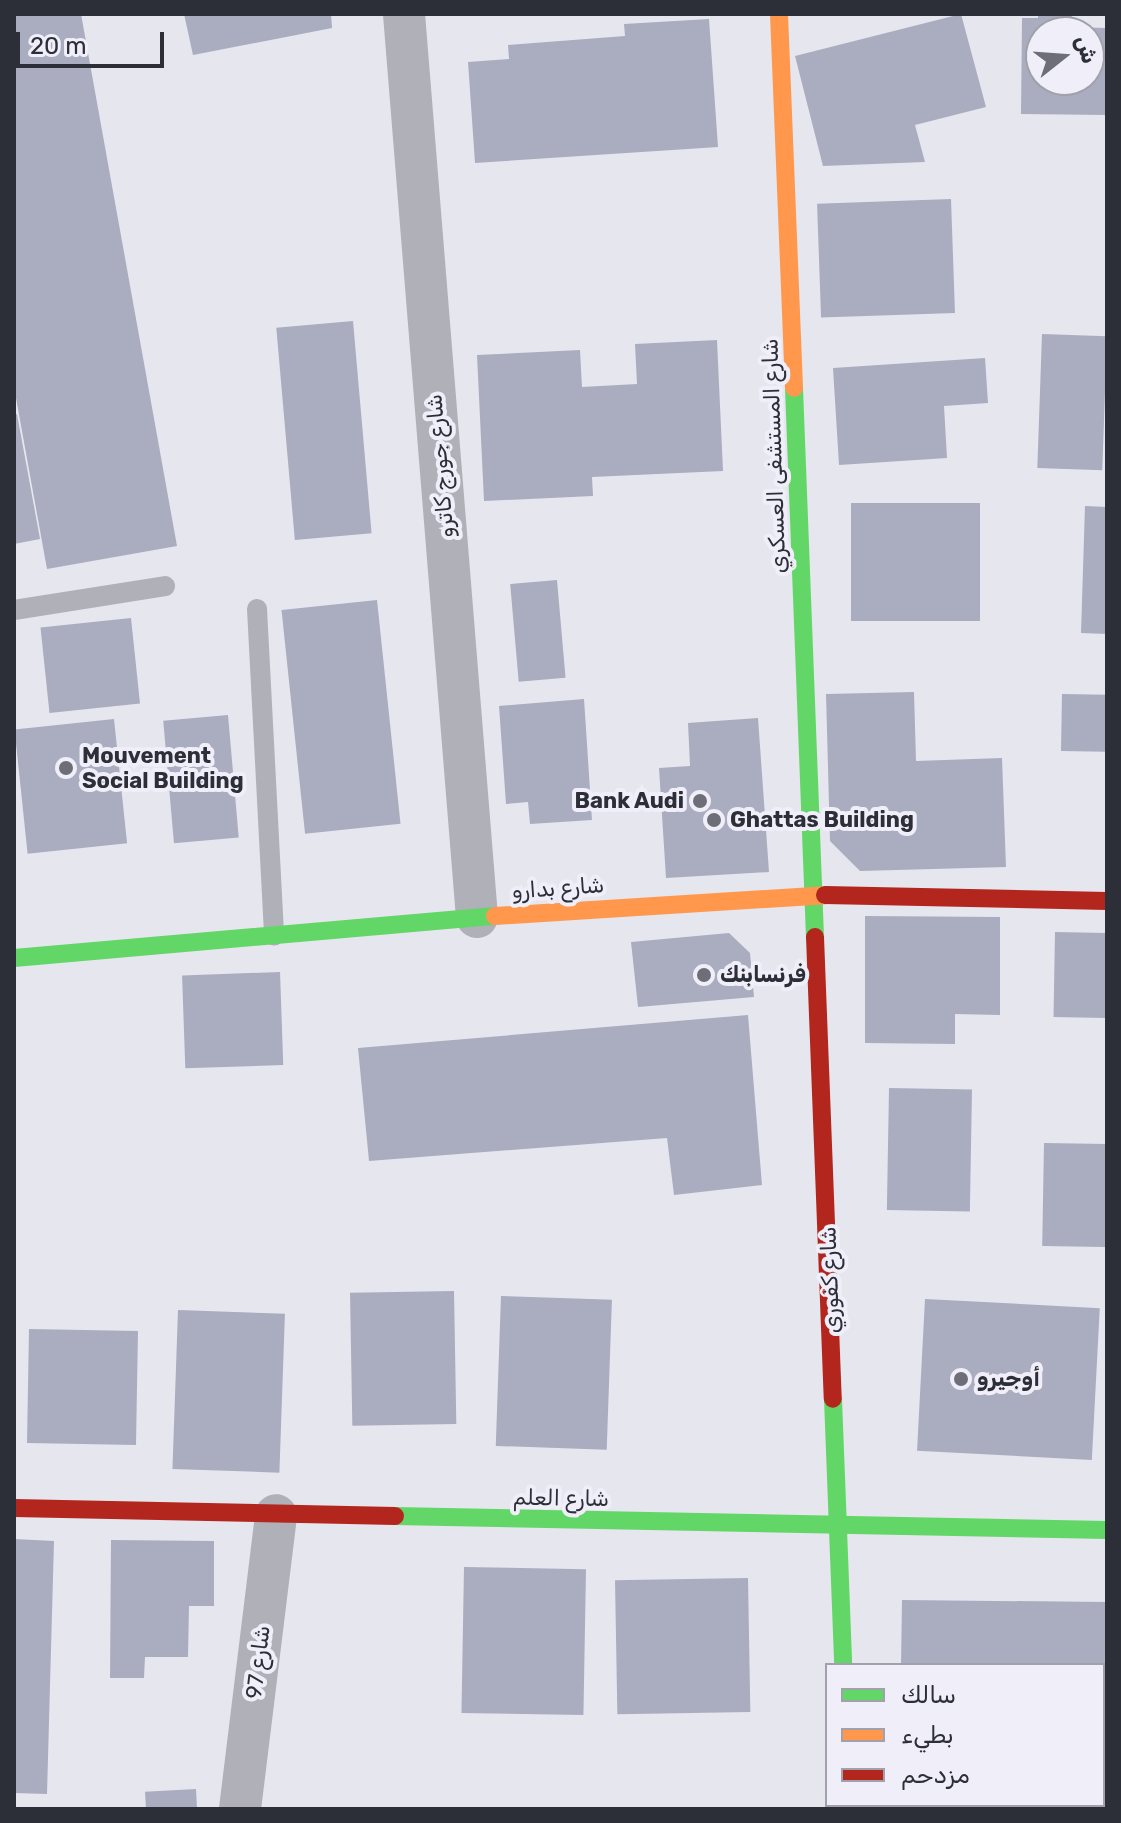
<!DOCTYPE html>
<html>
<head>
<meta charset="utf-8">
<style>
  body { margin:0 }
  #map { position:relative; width:1121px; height:1823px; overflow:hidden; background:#e6e6ee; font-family:Rubik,Cairo,sans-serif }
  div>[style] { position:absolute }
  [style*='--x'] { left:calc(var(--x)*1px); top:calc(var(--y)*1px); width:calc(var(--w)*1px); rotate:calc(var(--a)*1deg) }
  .building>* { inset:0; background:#a9adbf; transform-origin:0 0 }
  .lane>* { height:20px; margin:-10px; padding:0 10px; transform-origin:10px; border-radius:10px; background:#b0b0b8 }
  .street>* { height:42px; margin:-21px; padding:0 21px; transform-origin:21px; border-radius:21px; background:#b0b0b8 }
  .fast>* { height:18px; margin:-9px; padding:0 9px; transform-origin:9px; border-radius:9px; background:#63d668 }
  .slow>* { height:18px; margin:-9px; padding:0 9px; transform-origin:9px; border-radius:9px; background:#ff974d }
  .jam>* { height:18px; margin:-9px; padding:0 9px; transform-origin:9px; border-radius:9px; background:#b3261e }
  .dots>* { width:22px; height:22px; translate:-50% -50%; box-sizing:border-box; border:4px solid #efeef9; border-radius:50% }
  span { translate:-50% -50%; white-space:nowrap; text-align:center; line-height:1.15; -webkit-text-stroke:8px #efeef9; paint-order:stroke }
  .street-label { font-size:22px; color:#2c2e38 }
  .poi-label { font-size:22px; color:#2c2e38; font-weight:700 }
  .left { translate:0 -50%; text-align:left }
  .right { translate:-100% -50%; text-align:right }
  .frame { position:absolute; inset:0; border:16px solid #2c2e38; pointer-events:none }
  .legend { position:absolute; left:825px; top:1663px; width:280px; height:144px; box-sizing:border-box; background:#efeef9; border:2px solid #a1a1ac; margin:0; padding:10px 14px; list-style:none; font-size:24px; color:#2c2e38 }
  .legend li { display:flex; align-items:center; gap:16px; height:40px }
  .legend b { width:40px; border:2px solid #a1a1ac }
  .north { position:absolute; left:1025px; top:16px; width:80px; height:80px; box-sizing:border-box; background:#efeef9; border:2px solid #a1a1ac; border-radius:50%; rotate:73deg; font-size:22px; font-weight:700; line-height:32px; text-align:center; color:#2c2e38 }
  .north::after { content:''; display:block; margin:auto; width:28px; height:36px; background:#6d6e78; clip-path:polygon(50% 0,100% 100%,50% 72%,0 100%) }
  .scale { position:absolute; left:16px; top:32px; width:148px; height:36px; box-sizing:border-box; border:4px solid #2c2e38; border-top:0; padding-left:10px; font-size:24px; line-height:28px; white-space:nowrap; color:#2c2e38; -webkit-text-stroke:6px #efeef9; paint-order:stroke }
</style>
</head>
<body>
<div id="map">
  <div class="building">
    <i style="clip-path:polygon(14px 14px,81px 14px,177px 546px,47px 569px,14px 387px)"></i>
    <i style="clip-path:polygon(184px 14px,331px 14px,332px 28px,193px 55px)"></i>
    <i style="clip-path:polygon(961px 14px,986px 107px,915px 125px,925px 162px,823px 166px,795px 56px)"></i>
    <i style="clip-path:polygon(evenodd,1038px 14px,1072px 14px,1071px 27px,1107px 28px,1107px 115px,1021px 114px,1022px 18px,1038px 18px,1038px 14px,1041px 32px,1089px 32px,1089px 80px,1041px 80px,1041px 32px)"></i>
    <i style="clip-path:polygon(709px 19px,718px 147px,475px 163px,468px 62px,509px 59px,508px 45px,625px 36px,624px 24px)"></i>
    <i style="left:951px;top:199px;width:114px;height:134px;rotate:88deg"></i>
    <i style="left:353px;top:321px;width:213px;height:77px;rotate:85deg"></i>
    <i style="left:1042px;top:334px;width:65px;height:134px;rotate:2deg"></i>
    <i style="clip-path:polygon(717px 340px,723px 471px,592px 477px,593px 496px,484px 501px,477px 355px,580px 350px,582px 387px,637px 384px,635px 344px)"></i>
    <i style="clip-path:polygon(985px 358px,988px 403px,944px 406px,947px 458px,839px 465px,833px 368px)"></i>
    <i style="clip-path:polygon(17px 414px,40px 539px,14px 544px,14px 415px)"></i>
    <i style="left:980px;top:503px;width:118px;height:129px;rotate:90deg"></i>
    <i style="clip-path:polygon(1085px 506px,1107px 507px,1107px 634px,1081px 633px)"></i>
    <i style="left:557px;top:580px;width:98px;height:47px;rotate:85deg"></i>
    <i style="left:377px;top:600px;width:225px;height:96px;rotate:84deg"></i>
    <i style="left:131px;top:618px;width:86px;height:91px;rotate:84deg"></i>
    <i style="clip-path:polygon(914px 692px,916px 761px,1002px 758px,1006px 867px,860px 871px,830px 841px,826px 694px)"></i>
    <i style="left:1062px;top:694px;width:45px;height:57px;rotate:1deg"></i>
    <i style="clip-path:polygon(584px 699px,592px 820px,530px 824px,528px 802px,506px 804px,499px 706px)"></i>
    <i style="left:228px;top:715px;width:123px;height:65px;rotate:85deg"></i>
    <i style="clip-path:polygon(758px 718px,769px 872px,666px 878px,659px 768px,690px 766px,688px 723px)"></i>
    <i style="left:114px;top:719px;width:125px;height:100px;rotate:84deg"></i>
    <i style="clip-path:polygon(865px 916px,1000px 917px,1000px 1015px,955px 1014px,955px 1044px,865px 1043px)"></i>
    <i style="left:1055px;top:932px;width:52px;height:85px;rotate:1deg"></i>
    <i style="clip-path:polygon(729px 933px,750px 953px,754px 997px,638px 1007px,631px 942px)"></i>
    <i style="left:280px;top:972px;width:93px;height:98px;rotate:88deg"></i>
    <i style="clip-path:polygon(748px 1015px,762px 1185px,674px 1195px,667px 1138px,369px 1161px,358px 1048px)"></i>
    <i style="left:889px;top:1088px;width:83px;height:122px;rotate:1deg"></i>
    <i style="left:1044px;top:1143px;width:63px;height:103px;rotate:1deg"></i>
    <i style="left:454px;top:1291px;width:133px;height:104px;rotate:89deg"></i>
    <i style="left:501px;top:1296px;width:111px;height:150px;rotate:2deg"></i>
    <i style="left:925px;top:1299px;width:175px;height:152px;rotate:3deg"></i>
    <i style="left:178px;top:1310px;width:107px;height:159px;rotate:2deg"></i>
    <i style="left:29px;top:1329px;width:109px;height:114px;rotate:1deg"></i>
    <i style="clip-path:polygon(14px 1539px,54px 1541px,47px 1794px,14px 1793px)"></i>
    <i style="clip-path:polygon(111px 1540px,214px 1541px,214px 1606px,189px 1606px,188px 1657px,145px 1657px,144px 1678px,110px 1678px)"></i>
    <i style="left:464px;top:1567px;width:122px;height:146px;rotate:1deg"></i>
    <i style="left:748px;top:1578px;width:134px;height:133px;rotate:89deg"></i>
    <i style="clip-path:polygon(902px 1600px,1107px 1602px,1107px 1764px,1103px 1665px,901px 1665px)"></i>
    <i style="left:196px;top:1789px;width:20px;height:51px;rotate:87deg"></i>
  </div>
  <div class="lane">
    <i style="--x:257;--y:609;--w:327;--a:87"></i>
    <i style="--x:14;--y:610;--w:153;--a:-9"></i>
  </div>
  <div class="street">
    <i style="--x:404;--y:14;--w:906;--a:85.38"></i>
    <i style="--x:848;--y:1805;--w:4;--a:90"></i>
    <i style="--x:240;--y:1809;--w:296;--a:-83"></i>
  </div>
  <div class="fast">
    <i style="--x:794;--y:388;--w:549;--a:87.81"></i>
    <i style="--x:14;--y:958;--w:483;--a:-5"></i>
    <i style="--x:833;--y:1399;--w:266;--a:87.8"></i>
    <i style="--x:395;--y:1516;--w:712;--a:1.13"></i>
  </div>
  <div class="slow">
    <i style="--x:779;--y:14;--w:374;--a:87.7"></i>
    <i style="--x:495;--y:916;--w:331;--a:-3.6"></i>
  </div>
  <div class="jam">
    <i style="--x:825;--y:895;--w:282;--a:1.2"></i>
    <i style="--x:815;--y:937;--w:462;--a:87.8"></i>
    <i style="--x:14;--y:1508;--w:381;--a:1.2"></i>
  </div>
  <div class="dots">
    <i style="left:66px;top:768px;background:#6d6e78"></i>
    <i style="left:700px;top:801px;background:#6d6e78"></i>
    <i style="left:714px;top:820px;background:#6d6e78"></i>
    <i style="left:704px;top:975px;background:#6d6e78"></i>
    <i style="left:961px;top:1379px;background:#6d6e78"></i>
  </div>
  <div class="street-label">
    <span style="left:774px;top:456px;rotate:-92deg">شارع المستشفى العسكري</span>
    <span style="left:440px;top:466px;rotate:-95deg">شارع جورج كاترو</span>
    <span style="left:558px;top:888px;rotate:-4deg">شارع بدارو</span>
    <span style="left:830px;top:1280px;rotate:-92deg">شارع كفوري</span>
    <span style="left:561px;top:1498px;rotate:1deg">شارع العلم</span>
    <span style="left:258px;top:1662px;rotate:-83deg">شارع 97</span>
  </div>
  <div class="poi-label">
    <span class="left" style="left:82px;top:768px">Mouvement<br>Social Building</span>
    <span class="right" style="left:684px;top:801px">Bank Audi</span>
    <span class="left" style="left:730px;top:820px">Ghattas Building</span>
    <span class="left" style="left:720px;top:975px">فرنسابنك</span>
    <span class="left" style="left:977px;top:1379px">أوجيرو</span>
  </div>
  <div class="frame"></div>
  <ul class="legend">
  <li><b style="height:10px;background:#63d668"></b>سالك</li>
  <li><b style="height:10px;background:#ff974d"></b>بطيء</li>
  <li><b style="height:10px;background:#b3261e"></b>مزدحم</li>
  </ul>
  <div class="north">ش</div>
  <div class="scale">20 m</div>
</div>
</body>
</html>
